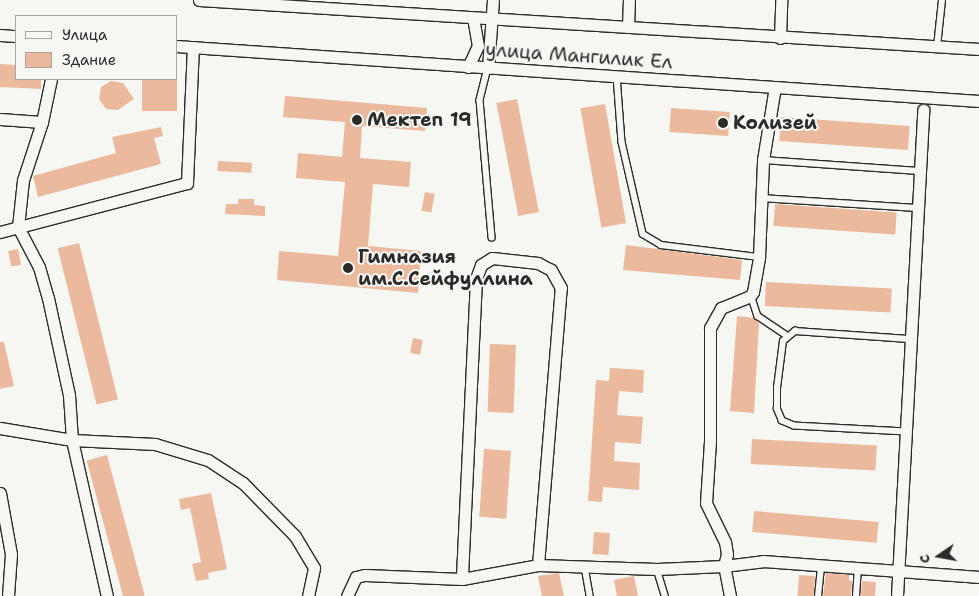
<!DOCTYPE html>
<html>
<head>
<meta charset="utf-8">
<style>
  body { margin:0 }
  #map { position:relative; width:979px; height:596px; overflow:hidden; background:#f6f6f2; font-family:"Shantell Sans",sans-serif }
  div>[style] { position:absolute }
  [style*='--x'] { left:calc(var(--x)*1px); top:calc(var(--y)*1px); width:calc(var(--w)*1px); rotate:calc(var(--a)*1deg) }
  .building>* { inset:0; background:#ebba9c; transform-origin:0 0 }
  .roads { filter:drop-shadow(1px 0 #2b2b2b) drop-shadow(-1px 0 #2b2b2b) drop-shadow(0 1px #2b2b2b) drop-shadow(0 -1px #2b2b2b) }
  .service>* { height:5.5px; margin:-2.75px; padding:0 2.75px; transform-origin:2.75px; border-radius:2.75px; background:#f6f6f2 }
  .minor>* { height:11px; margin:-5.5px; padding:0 5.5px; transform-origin:5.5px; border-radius:5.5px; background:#f6f6f2 }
  .dots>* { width:14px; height:14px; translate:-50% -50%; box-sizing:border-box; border:2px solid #f6f6f2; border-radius:50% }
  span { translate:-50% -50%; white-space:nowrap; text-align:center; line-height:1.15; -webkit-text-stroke:4px #f6f6f2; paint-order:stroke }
  .street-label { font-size:19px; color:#2b2b2b }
  .poi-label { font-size:19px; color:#2b2b2b; font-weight:700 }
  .left { translate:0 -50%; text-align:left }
  .legend { position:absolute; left:15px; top:15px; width:162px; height:65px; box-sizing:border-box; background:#f6f6f2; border:1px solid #a5a5a2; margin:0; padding:6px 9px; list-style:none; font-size:15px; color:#2b2b2b }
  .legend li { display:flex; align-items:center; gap:10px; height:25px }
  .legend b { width:25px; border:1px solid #a5a5a2 }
  .north { position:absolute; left:914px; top:531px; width:50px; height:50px; -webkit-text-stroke:4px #f6f6f2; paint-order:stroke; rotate:258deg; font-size:14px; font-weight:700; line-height:20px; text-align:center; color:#2b2b2b }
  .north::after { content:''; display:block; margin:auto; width:18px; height:22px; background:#2b2b2b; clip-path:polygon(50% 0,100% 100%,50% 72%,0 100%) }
</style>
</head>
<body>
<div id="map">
  <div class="building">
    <i style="clip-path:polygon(0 64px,16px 65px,16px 79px,41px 79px,41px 89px,0 87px)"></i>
    <i style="left:142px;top:79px;width:35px;height:32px"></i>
    <i style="clip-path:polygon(111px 81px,123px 83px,134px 99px,118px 110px,106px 109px,99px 99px,101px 87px)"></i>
    <i style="clip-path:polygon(285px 96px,427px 108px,425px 131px,362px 126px,360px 158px,411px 162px,409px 187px,373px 184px,368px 246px,421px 251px,418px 293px,277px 280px,279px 251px,338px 256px,345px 182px,296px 178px,298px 153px,342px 157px,345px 122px,283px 117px)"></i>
    <i style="left:517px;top:99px;width:115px;height:21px;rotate:79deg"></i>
    <i style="left:605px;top:104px;width:121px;height:25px;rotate:80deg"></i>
    <i style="left:671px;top:108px;width:59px;height:24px;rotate:4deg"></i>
    <i style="left:781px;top:117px;width:129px;height:24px;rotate:4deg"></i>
    <i style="clip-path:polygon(161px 127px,163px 136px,154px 138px,161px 164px,38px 197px,33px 176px,116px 153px,112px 137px)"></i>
    <i style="left:218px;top:161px;width:34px;height:10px;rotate:3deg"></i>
    <i style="left:425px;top:192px;width:10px;height:19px;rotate:11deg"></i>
    <i style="clip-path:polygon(238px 199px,254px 199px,254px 205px,265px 206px,265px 216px,225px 214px,226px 204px,238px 204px)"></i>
    <i style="left:775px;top:204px;width:122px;height:22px;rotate:4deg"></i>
    <i style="left:79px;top:243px;width:161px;height:22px;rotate:76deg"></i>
    <i style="clip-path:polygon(626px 245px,742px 260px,740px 280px,623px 270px)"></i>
    <i style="left:18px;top:249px;width:16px;height:10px;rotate:79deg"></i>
    <i style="left:766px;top:282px;width:126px;height:24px;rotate:3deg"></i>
    <i style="clip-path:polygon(737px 316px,754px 318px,759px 323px,754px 413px,730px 411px)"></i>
    <i style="left:413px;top:338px;width:10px;height:15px;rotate:11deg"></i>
    <i style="clip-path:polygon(0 342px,4px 342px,14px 386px,0 389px)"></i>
    <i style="left:490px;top:344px;width:26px;height:68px;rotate:2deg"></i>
    <i style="clip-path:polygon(610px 368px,644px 370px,643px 393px,619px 391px,617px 415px,643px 417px,641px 444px,615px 442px,614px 461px,640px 463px,639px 490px,603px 487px,602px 502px,588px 501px,596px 380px,609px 381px)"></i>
    <i style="left:752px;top:439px;width:125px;height:25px;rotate:3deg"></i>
    <i style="left:484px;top:449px;width:27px;height:68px;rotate:4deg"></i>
    <i style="left:107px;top:455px;width:146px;height:21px;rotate:75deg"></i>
    <i style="clip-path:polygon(211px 493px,227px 569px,208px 573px,209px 579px,196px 581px,192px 564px,201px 562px,190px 508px,181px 510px,179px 499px)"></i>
    <i style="left:754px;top:511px;width:125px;height:21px;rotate:5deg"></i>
    <i style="left:594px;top:532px;width:16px;height:22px;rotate:4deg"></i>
    <i style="clip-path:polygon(559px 573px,564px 596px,542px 596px,538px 576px)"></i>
    <i style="clip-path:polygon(826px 573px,849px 575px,849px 580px,852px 581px,851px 596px,823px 596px)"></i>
    <i style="left:799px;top:575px;width:16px;height:21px;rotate:4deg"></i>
    <i style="clip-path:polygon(634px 576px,638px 596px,617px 596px,614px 580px)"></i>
    <i style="left:862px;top:581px;width:14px;height:15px;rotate:4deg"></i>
  </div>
  <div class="roads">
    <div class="service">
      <i style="--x:937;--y:47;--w:47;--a:-83.9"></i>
      <i style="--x:488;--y:68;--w:33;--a:104"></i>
      <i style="--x:480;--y:100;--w:138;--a:85"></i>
      <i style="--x:617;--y:76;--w:66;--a:85.7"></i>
      <i style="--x:622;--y:142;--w:94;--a:77.1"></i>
      <i style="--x:643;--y:234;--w:21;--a:31"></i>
      <i style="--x:661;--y:245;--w:99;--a:7"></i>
      <i style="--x:763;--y:160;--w:156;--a:4"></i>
      <i style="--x:761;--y:198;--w:156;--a:3.7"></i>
      <i style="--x:751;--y:295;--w:22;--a:72"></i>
      <i style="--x:758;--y:316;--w:34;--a:34"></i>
      <i style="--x:906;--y:432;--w:112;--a:-176.9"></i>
      <i style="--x:794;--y:426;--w:13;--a:-157"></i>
      <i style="--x:782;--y:421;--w:13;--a:-113"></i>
      <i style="--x:777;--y:409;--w:21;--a:-90"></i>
      <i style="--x:777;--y:388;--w:47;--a:-82.7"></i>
      <i style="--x:783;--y:341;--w:16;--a:-40"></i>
      <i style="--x:795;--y:331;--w:114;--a:4"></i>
      <i style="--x:585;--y:567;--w:29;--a:80"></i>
      <i style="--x:657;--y:569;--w:28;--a:73"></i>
      <i style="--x:818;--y:596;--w:31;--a:-84"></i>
      <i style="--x:856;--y:596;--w:28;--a:-86"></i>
    </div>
    <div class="minor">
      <i style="--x:199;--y:0;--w:782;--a:3.59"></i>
      <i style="--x:628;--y:27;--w:27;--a:-88"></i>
      <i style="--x:0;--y:35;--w:16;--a:4"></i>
      <i style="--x:780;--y:38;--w:38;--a:-88"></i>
      <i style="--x:176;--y:46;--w:805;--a:3.92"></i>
      <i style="--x:468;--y:67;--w:23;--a:-65"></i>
      <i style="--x:478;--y:46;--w:27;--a:-100"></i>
      <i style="--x:488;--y:68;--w:68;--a:-85.8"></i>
      <i style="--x:51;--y:79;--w:44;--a:101.8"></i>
      <i style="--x:42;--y:122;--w:61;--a:108.1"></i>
      <i style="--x:23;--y:180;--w:47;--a:96.1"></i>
      <i style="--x:18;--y:227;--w:45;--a:62.3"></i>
      <i style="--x:39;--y:267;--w:32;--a:74"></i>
      <i style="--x:48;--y:298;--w:99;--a:77.8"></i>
      <i style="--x:69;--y:395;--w:45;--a:86.2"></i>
      <i style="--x:72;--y:440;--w:160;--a:77.4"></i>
      <i style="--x:0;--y:119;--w:42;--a:4.1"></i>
      <i style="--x:0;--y:232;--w:193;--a:-14.7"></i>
      <i style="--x:187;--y:183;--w:136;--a:-87.5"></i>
      <i style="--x:0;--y:428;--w:73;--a:9.5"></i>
      <i style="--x:72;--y:440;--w:83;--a:2.8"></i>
      <i style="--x:155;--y:444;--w:55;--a:16.8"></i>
      <i style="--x:208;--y:460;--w:42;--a:33.3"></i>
      <i style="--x:243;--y:483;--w:74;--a:45.5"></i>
      <i style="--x:295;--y:536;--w:37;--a:59"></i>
      <i style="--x:314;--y:568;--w:29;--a:102"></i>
      <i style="--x:0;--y:493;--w:62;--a:79.8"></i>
      <i style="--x:11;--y:554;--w:42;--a:94.1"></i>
      <i style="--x:538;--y:565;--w:119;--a:1.9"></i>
      <i style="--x:657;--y:569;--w:67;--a:-2.6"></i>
      <i style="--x:724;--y:566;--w:12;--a:-76"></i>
      <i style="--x:727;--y:554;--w:12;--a:-99"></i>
      <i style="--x:725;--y:542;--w:43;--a:-116"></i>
      <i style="--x:706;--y:503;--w:62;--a:-86.3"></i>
      <i style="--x:710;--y:441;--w:113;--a:-90"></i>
      <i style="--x:710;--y:328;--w:23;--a:-61"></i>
      <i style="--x:721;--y:308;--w:31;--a:-22"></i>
      <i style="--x:750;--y:296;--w:5;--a:-53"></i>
      <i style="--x:753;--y:292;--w:36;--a:-80"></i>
      <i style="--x:759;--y:257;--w:97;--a:-87.6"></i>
      <i style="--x:763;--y:160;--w:74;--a:-80.7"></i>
      <i style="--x:347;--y:596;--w:21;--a:-65"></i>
      <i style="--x:356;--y:577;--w:9;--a:-13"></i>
      <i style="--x:365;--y:575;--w:97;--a:2.4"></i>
      <i style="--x:462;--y:579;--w:77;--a:-10.4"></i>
      <i style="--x:538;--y:565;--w:278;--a:-85.3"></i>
      <i style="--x:561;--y:288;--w:21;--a:-119"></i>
      <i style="--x:551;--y:270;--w:15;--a:-152"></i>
      <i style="--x:538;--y:263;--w:46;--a:-173.8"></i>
      <i style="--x:492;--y:258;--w:13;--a:148"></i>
      <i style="--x:481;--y:265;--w:15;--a:110"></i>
      <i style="--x:476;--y:279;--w:300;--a:92.7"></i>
      <i style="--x:730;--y:596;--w:31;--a:-101"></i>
      <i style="--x:724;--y:566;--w:39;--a:-7"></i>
      <i style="--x:763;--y:561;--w:217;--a:4.2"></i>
      <i style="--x:897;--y:596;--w:487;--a:-86.9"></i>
    </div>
  </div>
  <div class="dots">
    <i style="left:357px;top:120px;background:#2b2b2b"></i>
    <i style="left:723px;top:123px;background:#2b2b2b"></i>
    <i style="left:348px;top:268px;background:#2b2b2b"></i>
  </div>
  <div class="street-label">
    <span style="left:579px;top:56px;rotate:4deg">улица Мангилик Ел</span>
  </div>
  <div class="poi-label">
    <span class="left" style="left:367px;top:120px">Мектеп 19</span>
    <span class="left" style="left:733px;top:123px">Колизей</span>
    <span class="left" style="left:358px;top:268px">Гимназия<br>им.С.Сейфуллина</span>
  </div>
  <ul class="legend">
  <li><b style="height:6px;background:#f6f6f2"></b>Улица</li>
  <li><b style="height:14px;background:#ebba9c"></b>Здание</li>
  </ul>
  <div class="north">С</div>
</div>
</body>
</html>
